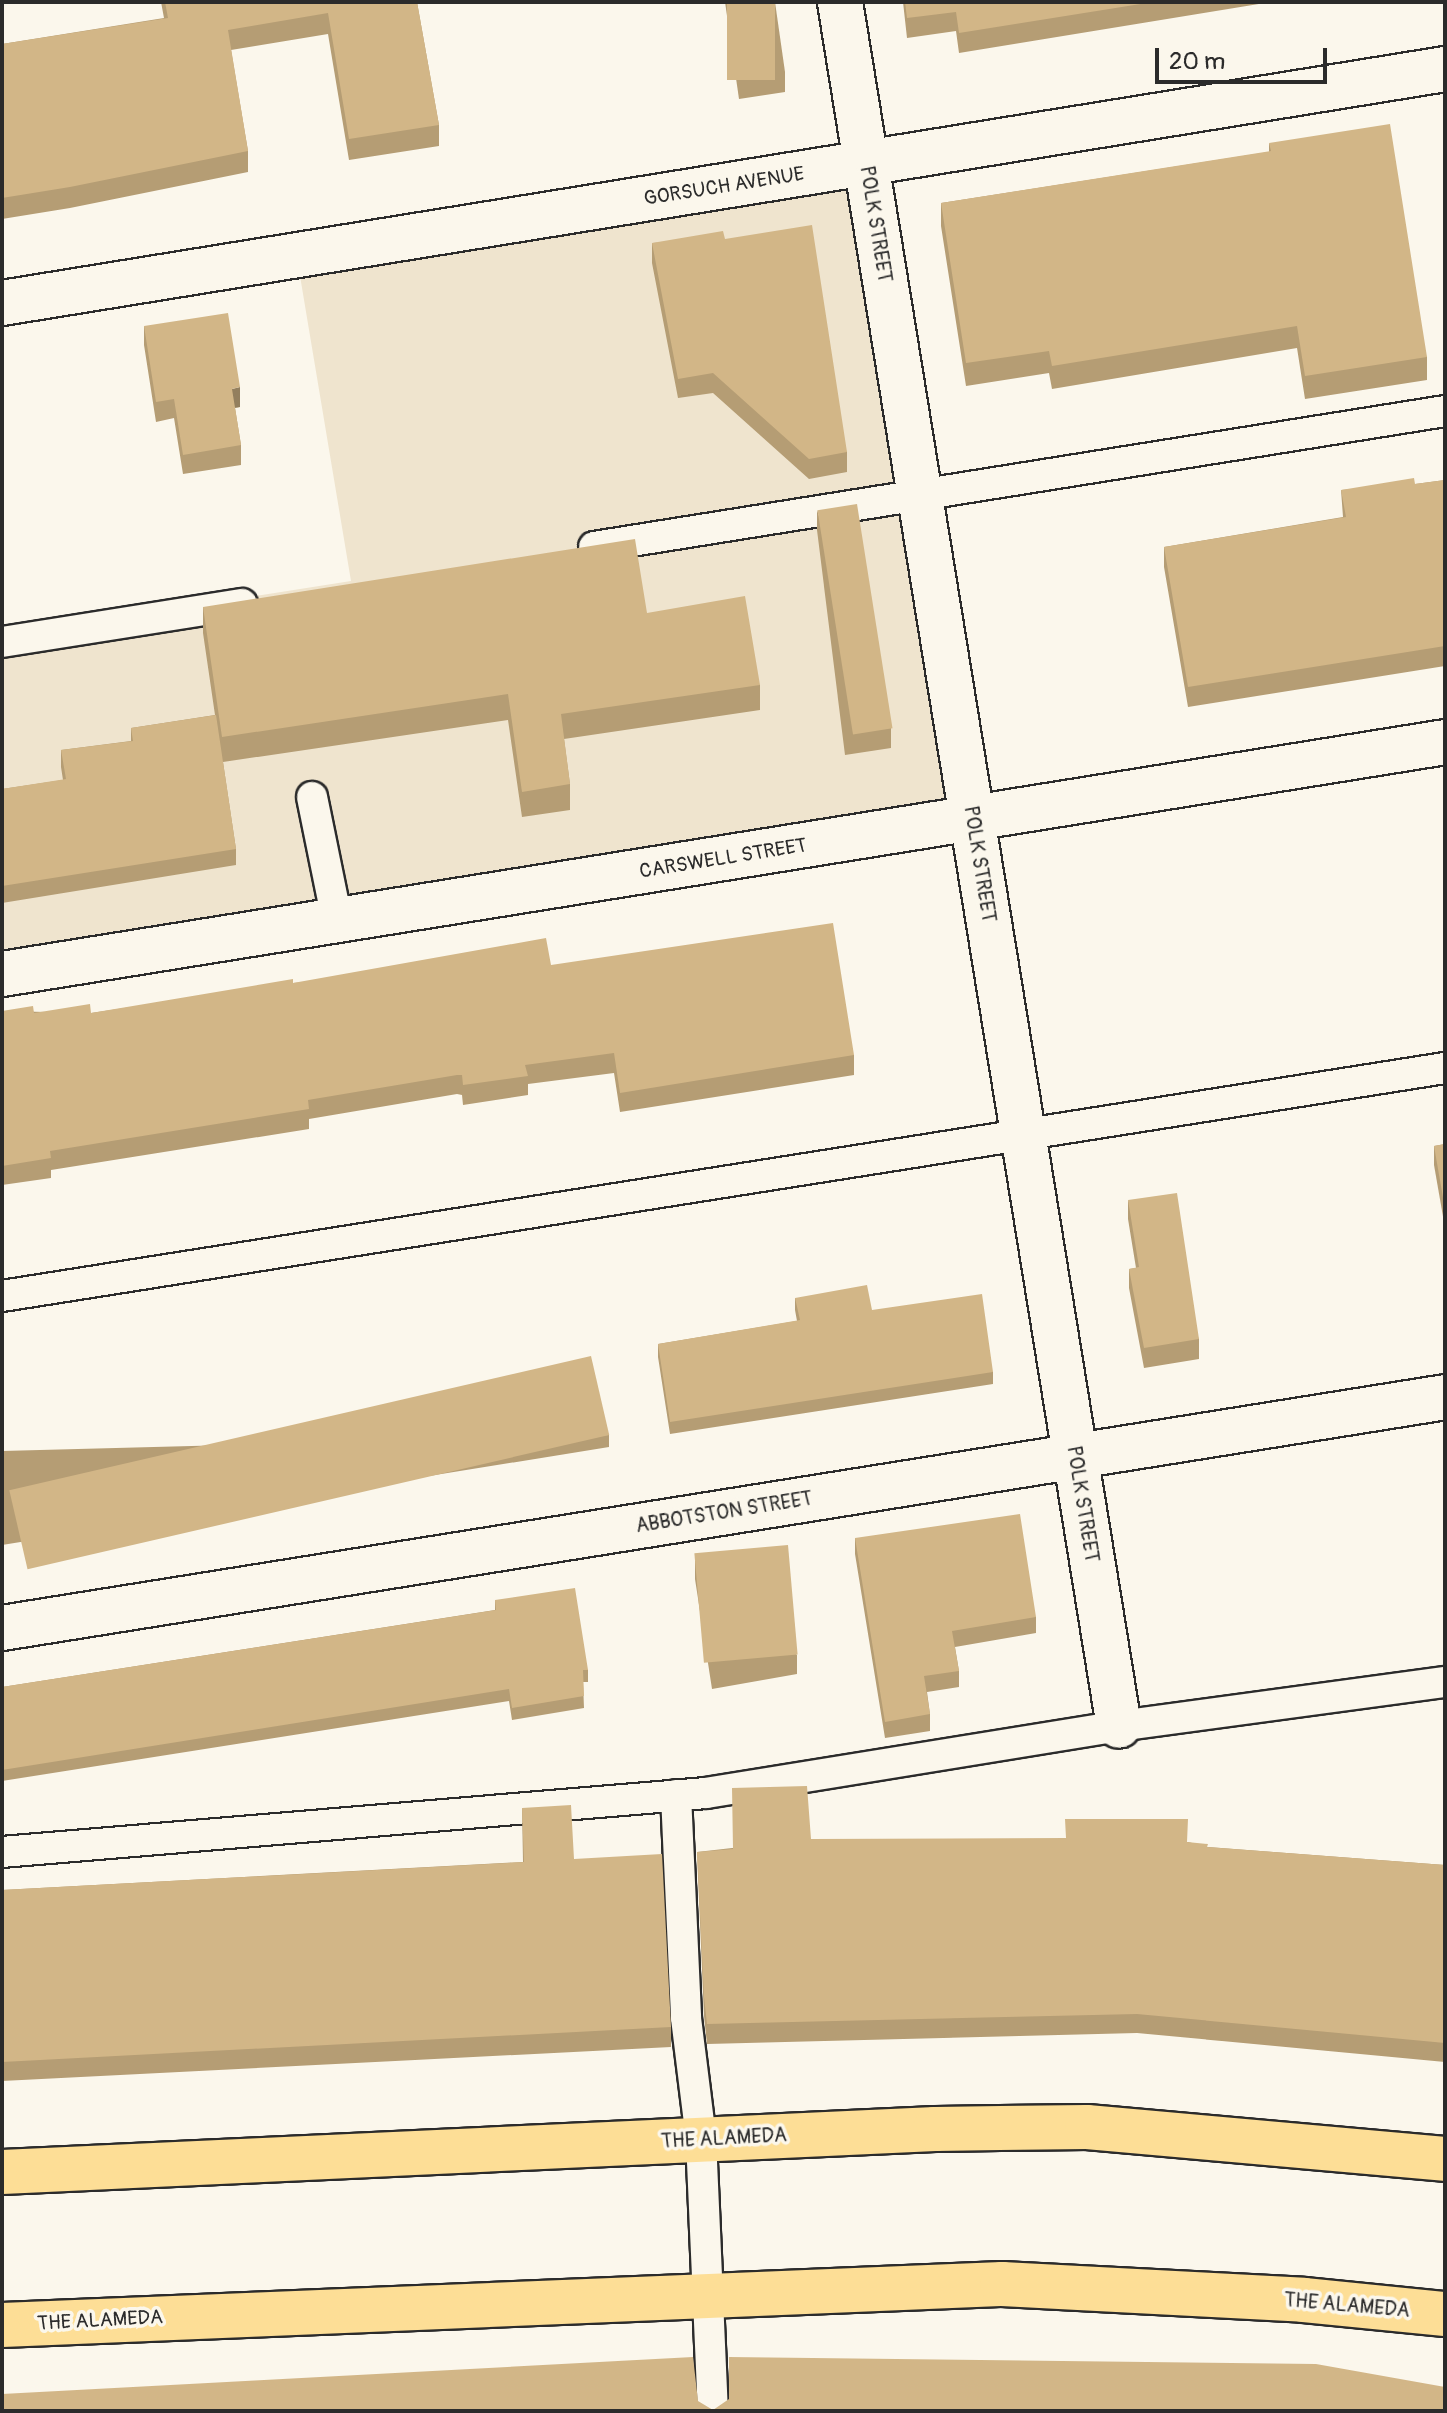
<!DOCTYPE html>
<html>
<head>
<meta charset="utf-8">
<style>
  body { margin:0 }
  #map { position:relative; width:1447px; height:2413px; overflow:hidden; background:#fbf7ec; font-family:Pangolin,sans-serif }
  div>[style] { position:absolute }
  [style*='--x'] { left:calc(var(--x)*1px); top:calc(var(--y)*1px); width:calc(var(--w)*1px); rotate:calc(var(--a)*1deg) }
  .built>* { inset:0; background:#efe4ce }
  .roads { filter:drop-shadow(2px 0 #2b2b2b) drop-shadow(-2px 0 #2b2b2b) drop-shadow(0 2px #2b2b2b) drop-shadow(0 -2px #2b2b2b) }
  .lane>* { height:30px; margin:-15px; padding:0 15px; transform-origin:15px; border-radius:15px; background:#fbf7ec }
  .street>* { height:44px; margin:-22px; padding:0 22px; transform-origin:22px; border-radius:22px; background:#fbf7ec }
  .secondary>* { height:44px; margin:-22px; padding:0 22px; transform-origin:22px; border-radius:22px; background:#fbf7ec }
  .primary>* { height:44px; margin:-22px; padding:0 22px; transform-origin:22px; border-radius:22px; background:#fdde96 }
  .wall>* { inset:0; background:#b59d74 }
  .shaded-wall>* { inset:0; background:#937f5e }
  .building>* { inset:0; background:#d2b687; transform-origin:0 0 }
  span { translate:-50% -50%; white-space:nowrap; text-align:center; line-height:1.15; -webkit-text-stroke:7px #fbf7ec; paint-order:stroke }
  .street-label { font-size:20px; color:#2b2b2b }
  .frame { position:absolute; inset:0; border:4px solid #2b2b2b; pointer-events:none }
  .scale { position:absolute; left:1155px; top:48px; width:172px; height:36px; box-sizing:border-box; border:4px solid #2b2b2b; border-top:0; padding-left:10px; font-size:24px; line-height:28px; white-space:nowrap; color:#2b2b2b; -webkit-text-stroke:6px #fbf7ec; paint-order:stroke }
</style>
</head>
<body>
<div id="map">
  <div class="built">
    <i style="clip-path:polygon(858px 166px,964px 820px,2px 975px,2px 636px,351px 581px,297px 258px)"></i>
  </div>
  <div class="roads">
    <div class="lane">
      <i style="--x:594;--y:547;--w:862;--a:-9.08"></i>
      <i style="--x:2;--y:642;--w:243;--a:-9"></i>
      <i style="--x:312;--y:797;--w:126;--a:78.5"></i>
      <i style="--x:2;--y:1296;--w:1461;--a:-8.98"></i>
      <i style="--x:676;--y:1795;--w:223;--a:87.4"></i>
      <i style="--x:686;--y:2018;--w:122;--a:82.9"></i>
      <i style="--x:701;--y:2139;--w:272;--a:87.5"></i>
      <i style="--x:2;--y:1852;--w:706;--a:-4.79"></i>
      <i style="--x:706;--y:1793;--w:418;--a:-9.2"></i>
      <i style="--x:1119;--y:1726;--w:329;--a:-7.7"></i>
    </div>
    <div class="street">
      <i style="--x:840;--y:2;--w:1746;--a:80.81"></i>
      <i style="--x:2;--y:974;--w:1462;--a:-9.13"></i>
      <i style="--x:2;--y:1628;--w:1461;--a:-9.09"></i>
    </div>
    <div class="secondary">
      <i style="--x:2;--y:303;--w:1462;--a:-9.21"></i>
    </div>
    <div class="primary">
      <i style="--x:2;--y:2172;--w:934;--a:-2.64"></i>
      <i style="--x:935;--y:2129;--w:152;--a:-0.8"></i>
      <i style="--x:1087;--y:2127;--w:359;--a:5.1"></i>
      <i style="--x:2;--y:2325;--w:1001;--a:-2.35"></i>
      <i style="--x:1002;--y:2284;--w:302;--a:3"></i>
      <i style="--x:1304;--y:2300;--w:142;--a:5.7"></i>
    </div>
  </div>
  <div class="wall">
    <i style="clip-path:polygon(161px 2px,417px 2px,439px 125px,439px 146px,349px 160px,328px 34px,231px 50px,248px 151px,248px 172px,70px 208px,2px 219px,2px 44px,164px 18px)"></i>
    <i style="clip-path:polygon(725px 2px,775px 2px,785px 72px,785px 92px,739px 99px)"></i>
    <i style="clip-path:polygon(903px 2px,1271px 2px,959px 53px,956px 31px,907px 38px)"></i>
    <i style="clip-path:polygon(1269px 143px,1427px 357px,1427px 380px,1305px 399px,1297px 348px,1052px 389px,1049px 373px,966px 386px,941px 226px,941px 203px,1269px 152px)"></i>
    <i style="clip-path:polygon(725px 239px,847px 452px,847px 472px,809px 479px,713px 393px,678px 398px,652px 263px,652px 243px)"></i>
    <i style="clip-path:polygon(144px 326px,240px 407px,235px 408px,241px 445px,241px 465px,183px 474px,174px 418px,156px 422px,144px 345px)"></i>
    <i style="clip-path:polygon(1445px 480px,1445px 666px,1188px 707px,1164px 567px,1164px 547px,1343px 517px,1341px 490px,1415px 484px)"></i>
    <i style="clip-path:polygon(817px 510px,891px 728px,891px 748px,845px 755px,817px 530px)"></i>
    <i style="clip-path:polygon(203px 607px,647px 613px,760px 685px,760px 710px,564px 739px,570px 784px,570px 810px,522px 817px,508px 720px,223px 762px,236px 849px,236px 865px,2px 903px,2px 789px,63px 780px,61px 767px,61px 750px,131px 741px,131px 728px,215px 715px,203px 633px)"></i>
    <i style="clip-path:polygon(551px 965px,854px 1055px,854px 1075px,620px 1112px,614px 1073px,528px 1084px,528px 1095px,463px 1105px,462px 1095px,457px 1094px,309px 1119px,309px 1129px,51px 1170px,51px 1178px,2px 1185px,2px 1011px,91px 1013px,293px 983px)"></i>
    <i style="clip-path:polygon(1445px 1144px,1445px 1228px,1434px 1165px,1434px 1146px)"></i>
    <i style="clip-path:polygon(1128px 1200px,1199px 1339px,1199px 1359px,1144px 1368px,1129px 1288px,1129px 1269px,1136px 1268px,1128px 1219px)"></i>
    <i style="clip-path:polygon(795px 1298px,872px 1310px,993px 1372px,993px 1384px,670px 1434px,658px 1357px,658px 1344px,797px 1321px,795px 1310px)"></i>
    <i style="clip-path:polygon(609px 1435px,609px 1447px,2px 1545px,2px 1451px)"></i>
    <i style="clip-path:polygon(855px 1538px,1036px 1617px,1036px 1633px,955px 1647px,959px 1671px,959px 1687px,927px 1692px,930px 1714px,930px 1731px,885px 1738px,855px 1554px)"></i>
    <i style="clip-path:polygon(695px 1560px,797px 1655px,797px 1674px,712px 1689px,695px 1579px)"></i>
    <i style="clip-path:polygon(495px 1600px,588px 1670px,588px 1682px,583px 1682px,584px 1708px,512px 1720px,509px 1701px,2px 1781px,2px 1687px,495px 1610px)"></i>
    <i style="clip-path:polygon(522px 1808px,574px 1859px,671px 2027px,671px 2047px,2px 2081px,2px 1890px,523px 1862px)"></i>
    <i style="clip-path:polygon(811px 1839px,1188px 1842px,1208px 1847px,1445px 1865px,1445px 2062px,1137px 2033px,707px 2044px,704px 2016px,697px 1852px)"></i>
  </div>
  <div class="shaded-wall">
    <i style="clip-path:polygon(240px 387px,240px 407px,232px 408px,232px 389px)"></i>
  </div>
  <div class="building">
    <i style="clip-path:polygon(165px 2px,417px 2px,439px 125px,349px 139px,328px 13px,228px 30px,248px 151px,70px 187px,2px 198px,2px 44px,168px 18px)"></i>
    <i style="left:727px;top:2px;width:48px;height:78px"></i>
    <i style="clip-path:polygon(905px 2px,1153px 2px,959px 33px,956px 12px,907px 18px)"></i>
    <i style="clip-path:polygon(1390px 124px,1427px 357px,1305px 376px,1297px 326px,1052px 366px,1049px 351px,966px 363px,941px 203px,1271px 151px,1269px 143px)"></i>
    <i style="clip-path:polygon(812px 225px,847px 452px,809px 459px,713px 373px,678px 379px,652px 243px,723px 231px,725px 239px)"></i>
    <i style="clip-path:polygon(228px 313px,240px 387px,232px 389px,241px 445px,183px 455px,174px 399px,156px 402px,144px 326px)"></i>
    <i style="clip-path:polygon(1414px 478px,1415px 484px,1445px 480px,1445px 646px,1188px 687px,1164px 547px,1346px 517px,1341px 490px)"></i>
    <i style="left:857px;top:504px;width:227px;height:40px;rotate:81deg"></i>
    <i style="clip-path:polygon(635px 539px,647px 613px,745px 596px,760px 685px,561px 714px,570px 784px,522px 792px,508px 694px,222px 737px,203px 607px)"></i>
    <i style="clip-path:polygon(216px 715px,236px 849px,2px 886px,2px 789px,66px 779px,61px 750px,133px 741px,131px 728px)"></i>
    <i style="clip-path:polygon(833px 923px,854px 1055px,620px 1093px,614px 1053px,525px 1065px,528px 1076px,463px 1085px,462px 1075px,457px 1075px,308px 1100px,309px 1109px,50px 1151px,51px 1158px,2px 1166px,2px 1011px,33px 1006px,34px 1013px,90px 1004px,91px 1013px,293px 979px,293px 983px,546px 938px,551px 965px)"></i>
    <i style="clip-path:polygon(1445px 1144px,1445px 1209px,1434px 1146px)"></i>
    <i style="clip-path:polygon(1177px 1193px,1199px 1339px,1144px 1348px,1129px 1269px,1139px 1267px,1128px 1200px)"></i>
    <i style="clip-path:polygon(867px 1285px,872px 1310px,982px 1294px,993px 1372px,670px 1422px,658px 1344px,800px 1320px,795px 1298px)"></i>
    <i style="left:591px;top:1356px;width:81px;height:597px;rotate:77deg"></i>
    <i style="clip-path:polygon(1020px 1514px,1036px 1617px,952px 1631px,959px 1671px,924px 1676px,930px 1714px,885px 1722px,855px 1538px)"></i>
    <i style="left:788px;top:1545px;width:110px;height:94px;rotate:85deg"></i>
    <i style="clip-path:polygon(575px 1588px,588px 1670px,583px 1670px,584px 1696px,512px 1708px,509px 1689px,2px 1770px,2px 1687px,496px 1610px,495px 1600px)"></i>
    <i style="clip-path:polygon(807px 1786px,811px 1839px,1066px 1838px,1065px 1819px,1188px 1819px,1187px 1842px,1208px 1844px,1207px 1847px,1445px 1865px,1445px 2043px,1137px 2014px,707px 2024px,704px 1997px,697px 1852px,733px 1849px,732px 1788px)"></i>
    <i style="clip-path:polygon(571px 1805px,574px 1859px,662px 1854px,671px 2027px,2px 2062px,2px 1890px,524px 1862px,522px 1808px)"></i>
    <i style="clip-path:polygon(693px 2357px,698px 2401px,713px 2410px,729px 2399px,729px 2357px,1316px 2364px,1445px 2387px,1445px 2411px,2px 2411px,2px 2394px)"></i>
  </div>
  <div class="street-label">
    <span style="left:724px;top:186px;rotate:-9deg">GORSUCH AVENUE</span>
    <span style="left:876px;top:224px;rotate:81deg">POLK STREET</span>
    <span style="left:723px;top:858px;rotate:-9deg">CARSWELL STREET</span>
    <span style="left:980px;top:864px;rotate:81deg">POLK STREET</span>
    <span style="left:1083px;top:1504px;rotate:81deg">POLK STREET</span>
    <span style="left:724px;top:1512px;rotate:-9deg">ABBOTSTON STREET</span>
    <span style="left:724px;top:2138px;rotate:-3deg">THE ALAMEDA</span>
    <span style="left:1347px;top:2305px;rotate:5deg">THE ALAMEDA</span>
    <span style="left:100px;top:2320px;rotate:-3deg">THE ALAMEDA</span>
  </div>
  <div class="frame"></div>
  <div class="scale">20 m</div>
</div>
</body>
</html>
